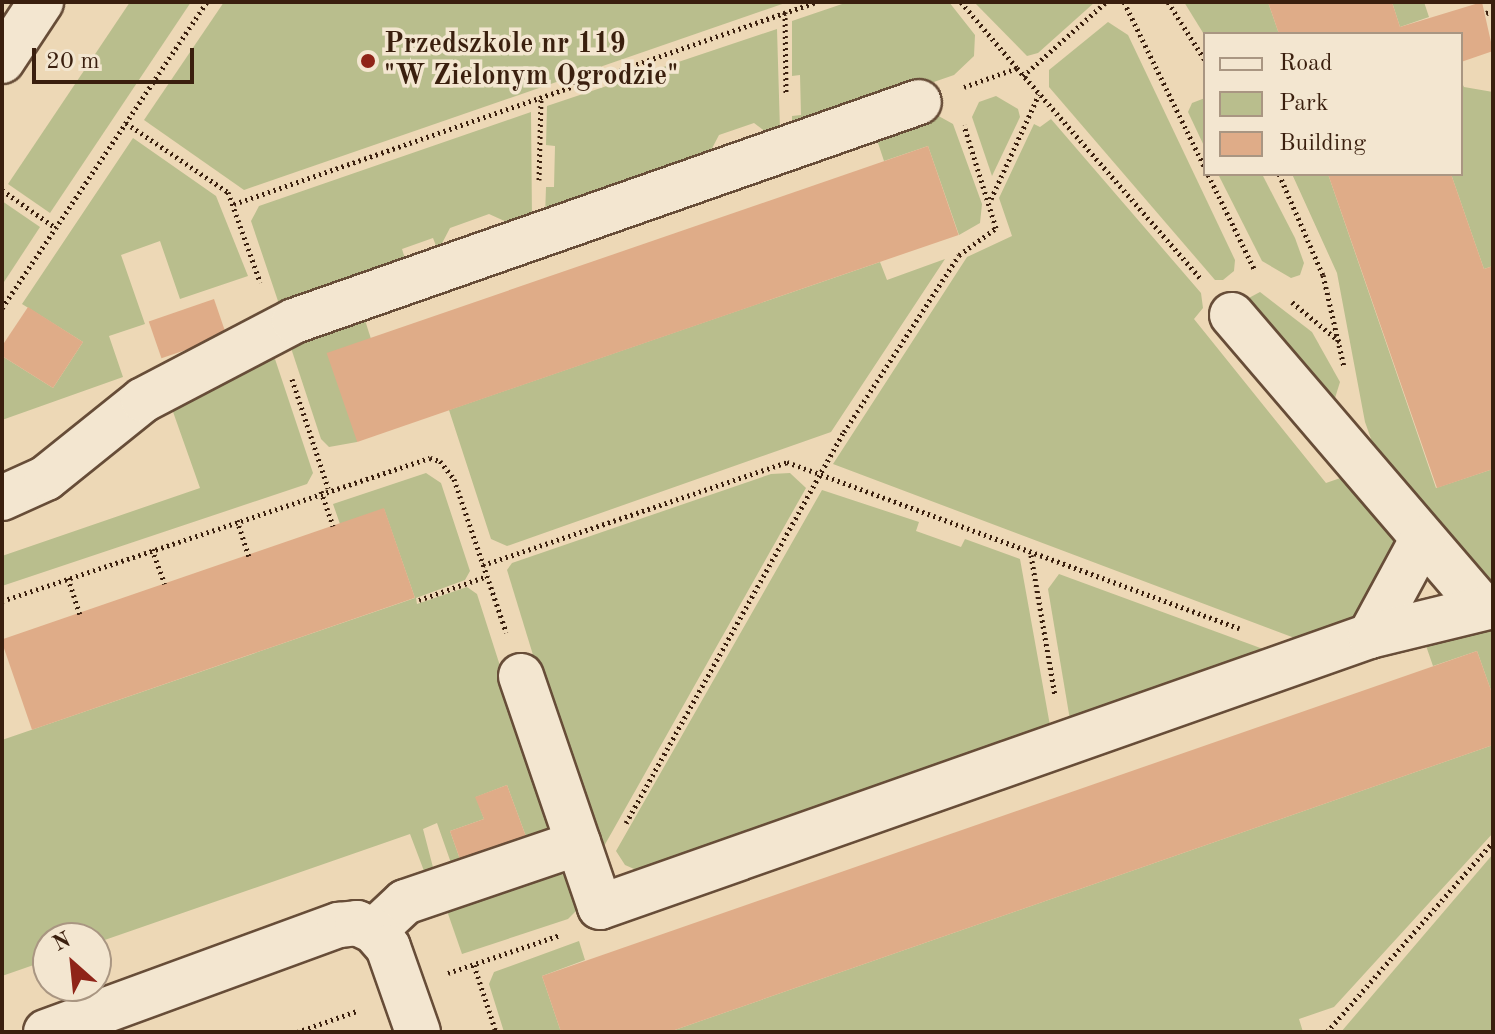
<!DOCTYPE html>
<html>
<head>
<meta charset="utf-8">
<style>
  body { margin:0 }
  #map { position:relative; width:1495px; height:1034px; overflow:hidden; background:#edd8b6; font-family:"Old Standard TT",serif }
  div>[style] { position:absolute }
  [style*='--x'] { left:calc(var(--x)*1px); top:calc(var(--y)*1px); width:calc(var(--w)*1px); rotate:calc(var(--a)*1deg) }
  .green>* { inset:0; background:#b9be8d }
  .building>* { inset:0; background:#dfac88; transform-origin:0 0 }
  .path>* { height:5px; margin-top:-2.5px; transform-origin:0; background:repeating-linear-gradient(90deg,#3a1f0e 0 2px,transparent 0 6px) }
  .roads { filter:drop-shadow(2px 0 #674d38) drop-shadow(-2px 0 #674d38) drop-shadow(0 2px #674d38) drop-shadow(0 -2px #674d38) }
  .minor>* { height:44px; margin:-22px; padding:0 22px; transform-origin:22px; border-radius:22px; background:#f3e6d0 }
  .dots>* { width:22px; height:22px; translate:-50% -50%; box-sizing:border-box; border:4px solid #f3e6d0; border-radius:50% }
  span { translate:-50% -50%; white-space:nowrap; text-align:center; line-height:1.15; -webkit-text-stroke:7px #f3e6d0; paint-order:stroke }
  .poi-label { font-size:28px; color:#3a1f0e; font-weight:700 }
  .left { translate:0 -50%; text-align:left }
  .frame { position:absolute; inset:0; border:4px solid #3a1f0e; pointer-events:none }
  .legend { position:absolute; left:1203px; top:32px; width:260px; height:144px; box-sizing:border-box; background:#f3e6d0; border:2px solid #a99682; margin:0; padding:10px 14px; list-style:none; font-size:24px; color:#3a1f0e }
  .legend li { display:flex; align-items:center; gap:16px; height:40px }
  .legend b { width:40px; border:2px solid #a99682 }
  .north { position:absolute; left:32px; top:922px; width:80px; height:80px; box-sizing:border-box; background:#f3e6d0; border:2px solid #a99682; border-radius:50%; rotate:333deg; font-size:22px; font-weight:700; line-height:32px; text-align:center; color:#3a1f0e }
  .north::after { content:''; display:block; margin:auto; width:28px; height:36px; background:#8f2418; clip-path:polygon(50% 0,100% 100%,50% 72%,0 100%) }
  .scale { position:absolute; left:32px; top:48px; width:162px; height:36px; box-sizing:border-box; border:4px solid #3a1f0e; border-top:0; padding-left:10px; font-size:24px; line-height:28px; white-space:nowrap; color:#3a1f0e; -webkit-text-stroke:6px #f3e6d0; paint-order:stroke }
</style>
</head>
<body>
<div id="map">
  <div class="green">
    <i style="clip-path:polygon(130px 2px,191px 2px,50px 213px,8px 184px)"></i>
    <i style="clip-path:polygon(224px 2px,788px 2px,244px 190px,144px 120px)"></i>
    <i style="clip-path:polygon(848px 2px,949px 2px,975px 35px,974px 56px,954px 75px,792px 131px,792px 116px,801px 115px,800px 75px,792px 76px,792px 21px)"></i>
    <i style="clip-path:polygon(974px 2px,1095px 2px,1038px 53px,1027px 56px)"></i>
    <i style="clip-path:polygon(1184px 2px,1268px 2px,1279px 34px,1205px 36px)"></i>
    <i style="clip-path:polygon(1392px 2px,1424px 2px,1429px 17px,1400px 27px)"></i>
    <i style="clip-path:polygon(1108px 22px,1128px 35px,1235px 260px,1234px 271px,1223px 280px,1215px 280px,1049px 87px,1049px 70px)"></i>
    <i style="clip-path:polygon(777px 29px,780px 130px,770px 135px,754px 123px,719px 135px,707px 158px,545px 217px,546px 187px,554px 187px,555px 146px,546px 145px,547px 106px)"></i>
    <i style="clip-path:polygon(1461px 81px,1464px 87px,1493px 92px,1493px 266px,1484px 269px,1451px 174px,1461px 174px)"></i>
    <i style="clip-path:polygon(996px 96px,1018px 109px,1020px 117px,992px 176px,972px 117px,979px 102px)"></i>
    <i style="clip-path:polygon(1205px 98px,1205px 148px,1188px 112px,1192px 103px)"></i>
    <i style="clip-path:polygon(531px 112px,532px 219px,511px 224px,489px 214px,450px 228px,438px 251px,433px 238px,402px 249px,407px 265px,279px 304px,251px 221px,259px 206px)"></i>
    <i style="clip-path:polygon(935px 114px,953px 124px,982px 204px,980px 223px,959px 235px,928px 146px,884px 161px,877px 140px)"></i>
    <i style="clip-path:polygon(1051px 119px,1201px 293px,1203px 308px,1194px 319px,1326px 483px,1349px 475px,1399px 541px,1358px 626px,1308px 643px,833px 464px,967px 257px,1012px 236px,999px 198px,1034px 124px,1040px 127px)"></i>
    <i style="clip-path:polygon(133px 138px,216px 196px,248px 276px,180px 299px,160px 241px,121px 255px,145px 324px,109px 336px,123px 377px,2px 420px,2px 356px,53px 388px,83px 342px,22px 304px)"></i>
    <i style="clip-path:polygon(1218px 174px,1262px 174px,1295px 238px,1304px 263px,1300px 275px,1291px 278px,1262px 261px)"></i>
    <i style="clip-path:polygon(1292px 174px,1328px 174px,1436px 488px,1493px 469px,1493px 589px,1380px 464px,1365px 422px,1337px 273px)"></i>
    <i style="clip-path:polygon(2px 201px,40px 227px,2px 285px)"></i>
    <i style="clip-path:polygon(945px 259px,831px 432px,507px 546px,491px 539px,449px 410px,880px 262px,887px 280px)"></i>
    <i style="clip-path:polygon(1260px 292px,1312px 332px,1340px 382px,1335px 398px,1332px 400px,1245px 300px)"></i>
    <i style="clip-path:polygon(364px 317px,371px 339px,357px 442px,329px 447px,321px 439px,290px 345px)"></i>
    <i style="clip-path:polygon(274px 356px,313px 473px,307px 484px,2px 586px,2px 556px,200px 488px,172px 409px)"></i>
    <i style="clip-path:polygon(426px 473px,441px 483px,470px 571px,465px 580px,416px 598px,417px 604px,467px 587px,477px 594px,553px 831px,528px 842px,507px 785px,476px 797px,484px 819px,450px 831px,462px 865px,451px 863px,437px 823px,423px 829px,435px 875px,432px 868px,424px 871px,410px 834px,96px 943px,96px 938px,48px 938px,48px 960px,2px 976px,2px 740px,415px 598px,384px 509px,340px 524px,333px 504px)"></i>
    <i style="clip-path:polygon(790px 473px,806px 488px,599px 855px,593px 851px,507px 570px,512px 563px,771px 474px)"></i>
    <i style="clip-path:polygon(822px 490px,919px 522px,916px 531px,961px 547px,965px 539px,1020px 559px,1051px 731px,641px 872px,625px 865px,616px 851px)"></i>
    <i style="clip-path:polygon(1059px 574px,1274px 653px,1070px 720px,1048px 589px)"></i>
    <i style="clip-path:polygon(1493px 626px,1493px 696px,1477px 651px,1433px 666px,1424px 640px)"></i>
    <i style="clip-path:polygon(1493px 745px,1493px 833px,1334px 1007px,1299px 1019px,1303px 1032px,669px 1032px)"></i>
    <i style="clip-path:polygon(1493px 854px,1493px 1032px,1341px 1032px)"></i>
    <i style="clip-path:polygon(559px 872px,572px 881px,578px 909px,568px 919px,462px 954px,446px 908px)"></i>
    <i style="clip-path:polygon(579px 941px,585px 960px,542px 976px,561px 1032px,504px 1032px,489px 984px,494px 972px)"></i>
  </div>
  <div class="building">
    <i style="clip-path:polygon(1268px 2px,1392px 2px,1400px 27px,1482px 2px,1493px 51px,1461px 62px,1461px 34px,1279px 34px)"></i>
    <i style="left:928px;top:146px;width:94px;height:636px;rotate:71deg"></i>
    <i style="clip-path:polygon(1328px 174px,1451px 174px,1484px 269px,1493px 266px,1493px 469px,1437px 488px)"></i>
    <i style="left:214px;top:299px;width:39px;height:69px;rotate:71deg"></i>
    <i style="clip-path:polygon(28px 307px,83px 342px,53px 388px,2px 356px,2px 346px)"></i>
    <i style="left:384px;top:508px;width:95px;height:405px;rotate:71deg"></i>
    <i style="clip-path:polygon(1477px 651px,1493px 696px,1493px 745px,669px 1032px,561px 1032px,542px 976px)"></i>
    <i style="clip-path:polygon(507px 785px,528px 842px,462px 865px,450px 831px,484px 819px,475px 797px)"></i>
  </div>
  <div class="path">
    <i style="--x:961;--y:2;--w:87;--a:49.7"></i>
    <i style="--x:1124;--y:2;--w:297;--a:64"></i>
    <i style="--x:1168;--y:2;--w:69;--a:57.5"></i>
    <i style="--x:785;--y:12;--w:83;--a:89.3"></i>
    <i style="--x:1486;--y:13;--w:7;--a:-16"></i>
    <i style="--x:1023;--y:76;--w:111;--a:-41.7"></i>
    <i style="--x:964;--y:87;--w:56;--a:-19.7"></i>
    <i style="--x:1017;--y:68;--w:279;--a:48.9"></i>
    <i style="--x:126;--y:123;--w:123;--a:34.1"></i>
    <i style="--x:228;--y:192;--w:96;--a:70.4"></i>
    <i style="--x:1279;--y:174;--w:110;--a:66.5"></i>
    <i style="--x:1323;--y:275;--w:94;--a:77.1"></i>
    <i style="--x:539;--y:180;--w:83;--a:-88.6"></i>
    <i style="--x:2;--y:190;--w:66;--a:35.1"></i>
    <i style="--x:991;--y:199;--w:115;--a:-65.4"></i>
    <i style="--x:234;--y:204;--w:616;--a:-19.14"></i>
    <i style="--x:1292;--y:302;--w:62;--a:39.8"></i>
    <i style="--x:2;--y:308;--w:368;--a:-56.2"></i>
    <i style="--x:292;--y:379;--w:115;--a:71.7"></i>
    <i style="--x:321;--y:491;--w:37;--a:71"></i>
    <i style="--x:237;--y:520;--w:38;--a:72"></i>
    <i style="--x:152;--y:549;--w:37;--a:70"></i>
    <i style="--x:1031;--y:555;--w:142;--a:80.3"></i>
    <i style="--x:483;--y:565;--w:321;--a:-18.7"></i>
    <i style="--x:787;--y:462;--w:482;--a:20.2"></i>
    <i style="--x:68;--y:578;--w:38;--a:72"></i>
    <i style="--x:419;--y:600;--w:72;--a:-19.4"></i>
    <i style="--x:2;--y:601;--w:451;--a:-18.5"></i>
    <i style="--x:430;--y:458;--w:10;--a:17"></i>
    <i style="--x:440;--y:461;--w:23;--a:52"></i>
    <i style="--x:454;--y:479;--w:162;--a:71.2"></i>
    <i style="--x:626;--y:823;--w:448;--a:-60.9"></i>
    <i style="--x:844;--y:432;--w:211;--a:-57"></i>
    <i style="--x:959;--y:255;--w:46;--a:-36.1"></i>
    <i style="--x:996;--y:228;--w:108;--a:-107.3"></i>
    <i style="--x:474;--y:965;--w:71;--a:71.8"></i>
    <i style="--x:448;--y:973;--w:118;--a:-18.7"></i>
    <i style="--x:297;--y:1032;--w:64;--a:-19.3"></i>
    <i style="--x:1327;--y:1032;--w:252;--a:-48.9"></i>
  </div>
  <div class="roads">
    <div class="minor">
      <i style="--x:2;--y:61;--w:71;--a:-56.5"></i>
      <i style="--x:1232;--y:315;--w:384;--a:49.4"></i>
      <i style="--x:2;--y:498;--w:48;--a:-24.4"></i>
      <i style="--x:46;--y:478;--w:124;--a:-38.8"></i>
      <i style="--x:143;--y:400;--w:170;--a:-27.6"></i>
      <i style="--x:294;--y:321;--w:662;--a:-19.31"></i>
      <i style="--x:1370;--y:636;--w:111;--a:-61.6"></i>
      <i style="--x:521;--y:676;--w:244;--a:71.1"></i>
      <i style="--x:600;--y:907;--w:816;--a:-19.39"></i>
      <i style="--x:1370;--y:636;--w:127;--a:-13.7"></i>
      <i style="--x:374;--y:931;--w:42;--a:-43.1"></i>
      <i style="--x:405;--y:902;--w:183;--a:-18.8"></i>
      <i style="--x:46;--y:1032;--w:312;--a:-20.1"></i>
      <i style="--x:339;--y:925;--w:18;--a:-6"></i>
      <i style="--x:357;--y:923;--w:19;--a:25"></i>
      <i style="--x:374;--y:931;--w:21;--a:49"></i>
      <i style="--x:388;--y:947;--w:90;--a:70.6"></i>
    </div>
  </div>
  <div class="dots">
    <i style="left:368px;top:61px;background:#8f2418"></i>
  </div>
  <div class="poi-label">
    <span class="left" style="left:384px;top:61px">Przedszkole nr 119<br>"W Zielonym Ogrodzie"</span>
  </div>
  <div class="frame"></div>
  <ul class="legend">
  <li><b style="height:10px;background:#f3e6d0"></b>Road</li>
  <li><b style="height:22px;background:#b9be8d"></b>Park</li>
  <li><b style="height:22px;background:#dfac88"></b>Building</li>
  </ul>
  <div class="north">N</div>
  <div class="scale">20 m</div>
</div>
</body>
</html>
